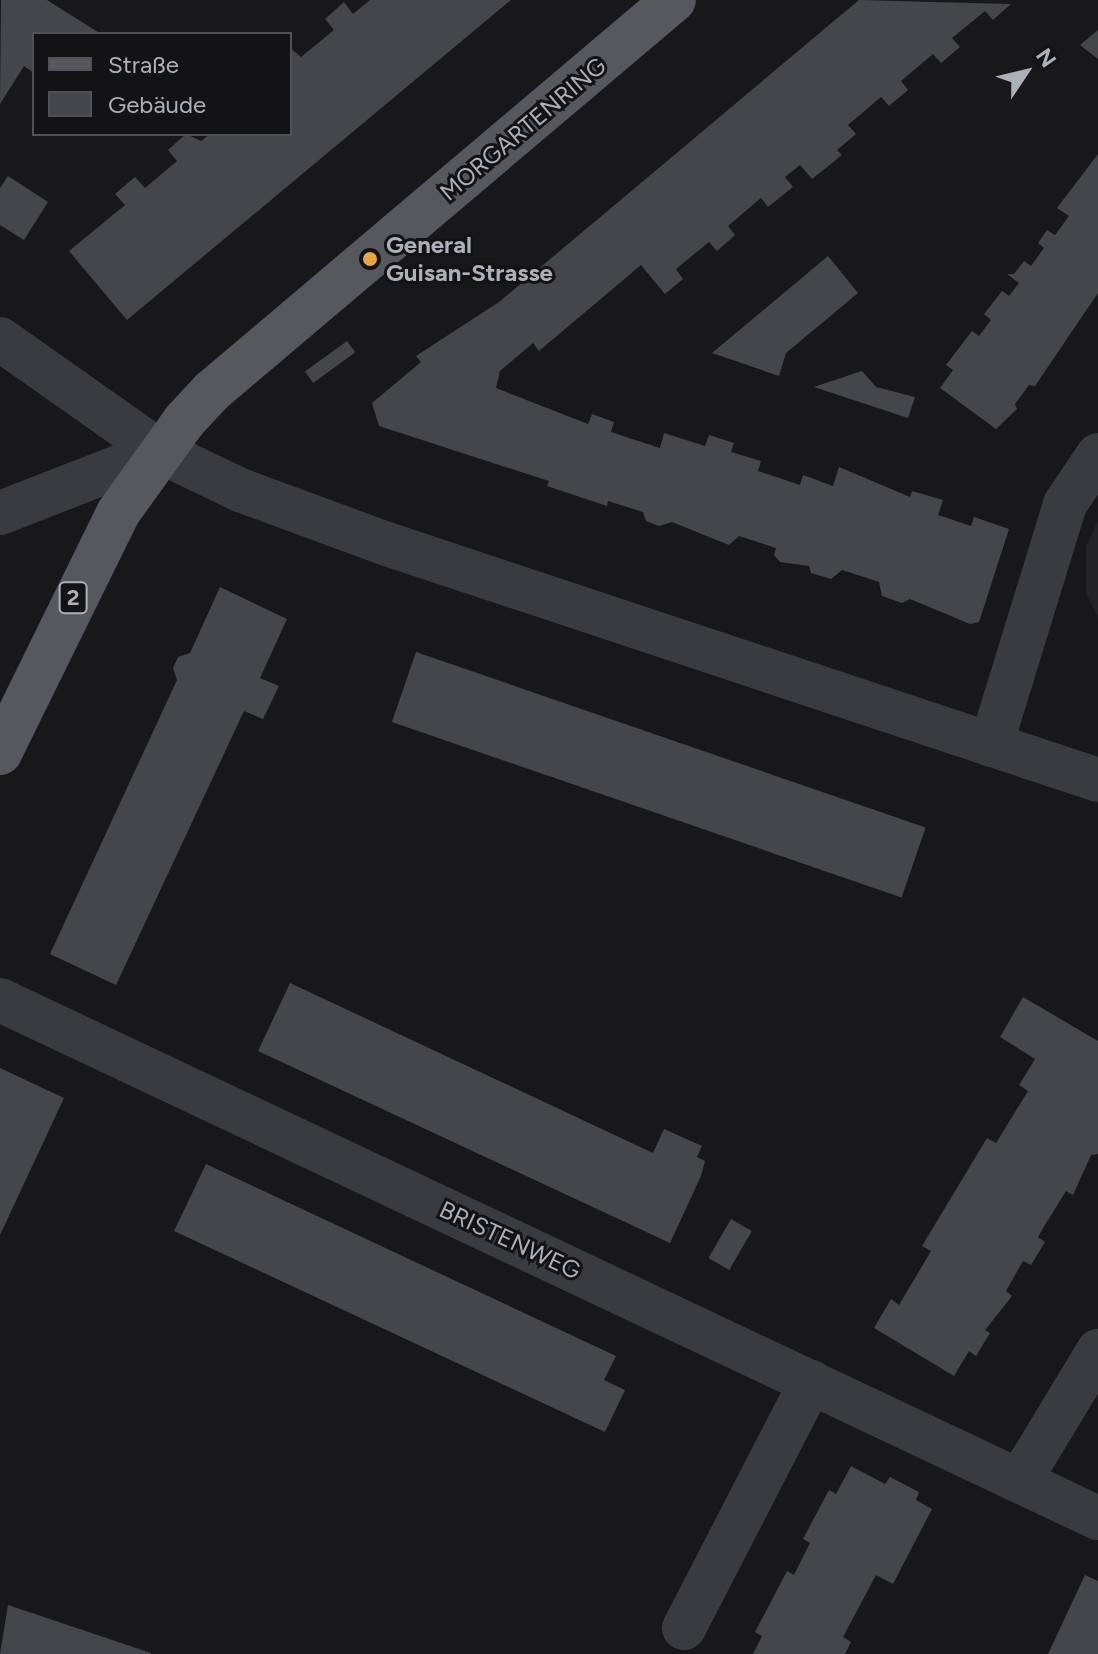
<!DOCTYPE html>
<html>
<head>
<meta charset="utf-8">
<style>
  body { margin:0 }
  #map { position:relative; width:1098px; height:1654px; overflow:hidden; background:#18181a; font-family:Figtree,sans-serif }
  div>[style] { position:absolute }
  [style*='--x'] { left:calc(var(--x)*1px); top:calc(var(--y)*1px); width:calc(var(--w)*1px); rotate:calc(var(--a)*1deg) }
  .built>* { inset:0; background:#242427 }
  .building>* { inset:0; background:#45464a; transform-origin:0 0 }
  .minor>* { height:44px; margin:-22px; padding:0 22px; transform-origin:22px; border-radius:22px; background:#3a3b3f }
  .major>* { height:44px; margin:-22px; padding:0 22px; transform-origin:22px; border-radius:22px; background:#56585e }
  .dots>* { width:22px; height:22px; translate:-50% -50%; box-sizing:border-box; border:4px solid #131315; border-radius:50% }
  span { translate:-50% -50%; white-space:nowrap; text-align:center; line-height:1.15; -webkit-text-stroke:6px #131315; paint-order:stroke }
  .shield-label span { padding:2px 6px; background:#131315; border:2px solid; border-radius:6px; -webkit-text-stroke-width:0 }
  .shield-label { font-size:22px; color:#abb0b9; font-weight:700 }
  .street-label { font-size:24px; color:#abb0b9 }
  .poi-label { font-size:24px; color:#abb0b9; font-weight:700 }
  .left { translate:0 -50%; text-align:left }
  .legend { position:absolute; left:32px; top:32px; width:260px; height:104px; box-sizing:border-box; background:#131315; border:2px solid #505257; margin:0; padding:10px 14px; list-style:none; font-size:24px; color:#abb0b9 }
  .legend li { display:flex; align-items:center; gap:16px; height:40px }
  .legend b { width:40px; border:2px solid #505257 }
  .north { position:absolute; left:986px; top:32px; width:80px; height:80px; -webkit-text-stroke:6px #131315; paint-order:stroke; rotate:55deg; font-size:22px; font-weight:700; line-height:32px; text-align:center; color:#abb0b9 }
  .north::after { content:''; display:block; margin:auto; width:28px; height:36px; background:#abb0b9; clip-path:polygon(50% 0,100% 100%,50% 72%,0 100%) }
</style>
</head>
<body>
<div id="map">
  <div class="built">
    <i style="clip-path:polygon(1098px 521px,1098px 617px,1086px 593px,1086px 546px)"></i>
  </div>
  <div class="building">
    <i style="clip-path:polygon(1px 0,47px 0,101px 34px,34px 34px,34px 73px,24px 66px,0 104px)"></i>
    <i style="clip-path:polygon(370px 0,511px 0,127px 320px,69px 251px,125px 205px,115px 194px,135px 177px,145px 188px,177px 161px,168px 150px,186px 134px,201px 141px,210px 134px,290px 134px,290px 48px,301px 57px,334px 30px,325px 19px,344px 2px,353px 14px)"></i>
    <i style="clip-path:polygon(859px 0,1011px 4px,993px 20px,985px 11px,952px 38px,960px 47px,941px 63px,933px 54px,901px 81px,908px 90px,889px 106px,881px 97px,848px 125px,856px 134px,837px 150px,842px 155px,812px 179px,800px 165px,785px 177px,793px 187px,768px 207px,761px 198px,728px 226px,735px 235px,717px 251px,709px 242px,676px 269px,683px 279px,665px 294px,641px 265px,539px 351px,533px 343px,500px 371px,496px 388px,588px 424px,592px 414px,614px 422px,611px 432px,660px 448px,664px 433px,705px 446px,709px 435px,734px 443px,731px 452px,761px 461px,758px 471px,800px 485px,803px 475px,833px 486px,839px 467px,910px 497px,912px 491px,943px 500px,938px 515px,971px 526px,974px 517px,1009px 529px,979px 622px,970px 624px,910px 599px,902px 603px,882px 596px,879px 582px,842px 570px,831px 579px,811px 573px,809px 566px,780px 562px,774px 555px,776px 548px,739px 536px,729px 545px,672px 522px,659px 526px,646px 521px,643px 512px,608px 501px,607px 506px,547px 486px,549px 481px,379px 426px,372px 403px,421px 362px,416px 356px,499px 302px)"></i>
    <i style="clip-path:polygon(1098px 30px,1098px 59px,1080px 45px)"></i>
    <i style="clip-path:polygon(1098px 154px,1098px 293px,1035px 386px,1029px 385px,1015px 404px,1017px 409px,996px 429px,940px 388px,953px 370px,946px 365px,972px 331px,979px 336px,991px 320px,984px 314px,1002px 291px,1009px 296px,1019px 283px,1007px 274px,1014px 274px,1024px 261px,1031px 266px,1044px 248px,1038px 243px,1047px 230px,1055px 235px,1069px 216px,1057px 208px)"></i>
    <i style="clip-path:polygon(8px 176px,48px 202px,24px 240px,0 225px,0 188px)"></i>
    <i style="clip-path:polygon(828px 256px,858px 293px,786px 353px,779px 376px,712px 353px)"></i>
    <i style="left:347px;top:341px;width:14px;height:52px;rotate:54deg"></i>
    <i style="clip-path:polygon(862px 371px,876px 387px,915px 397px,908px 418px,814px 387px)"></i>
    <i style="clip-path:polygon(220px 587px,287px 619px,260px 678px,279px 686px,263px 719px,244px 711px,116px 985px,50px 954px,177px 680px,173px 668px,178px 657px,190px 653px)"></i>
    <i style="left:416px;top:652px;width:539px;height:74px;rotate:19deg"></i>
    <i style="clip-path:polygon(290px 983px,653px 1153px,664px 1129px,702px 1146px,697px 1157px,705px 1161px,701px 1176px,670px 1243px,258px 1051px)"></i>
    <i style="clip-path:polygon(1023px 997px,1098px 1041px,1098px 1154px,1091px 1155px,1073px 1195px,1066px 1191px,1045px 1225px,1038px 1237px,1045px 1242px,1031px 1265px,1023px 1261px,1006px 1291px,1012px 1296px,985px 1330px,990px 1333px,976px 1356px,969px 1351px,954px 1376px,874px 1328px,891px 1299px,899px 1305px,931px 1251px,922px 1246px,987px 1138px,996px 1143px,1028px 1091px,1019px 1085px,1035px 1059px,1000px 1037px)"></i>
    <i style="clip-path:polygon(0 1068px,64px 1098px,0 1235px)"></i>
    <i style="clip-path:polygon(206px 1164px,616px 1356px,604px 1380px,625px 1390px,605px 1432px,174px 1231px)"></i>
    <i style="left:731px;top:1219px;width:24px;height:45px;rotate:30deg"></i>
    <i style="clip-path:polygon(851px 1466px,885px 1484px,890px 1477px,919px 1492px,916px 1500px,932px 1509px,893px 1584px,876px 1575px,843px 1637px,851px 1642px,845px 1654px,753px 1654px,762px 1636px,755px 1632px,787px 1571px,794px 1575px,810px 1543px,803px 1539px,829px 1490px,836px 1494px)"></i>
    <i style="clip-path:polygon(1085px 1575px,1098px 1581px,1098px 1654px,1048px 1654px)"></i>
    <i style="clip-path:polygon(8px 1605px,151px 1653px,151px 1654px,0 1654px)"></i>
  </div>
  <div class="minor">
    <i style="--x:0;--y:339;--w:194;--a:35.2"></i>
    <i style="--x:159;--y:451;--w:90;--a:25.7"></i>
    <i style="--x:240;--y:490;--w:153;--a:20.2"></i>
    <i style="--x:384;--y:543;--w:752;--a:18.36"></i>
    <i style="--x:0;--y:513;--w:171;--a:-21.3"></i>
    <i style="--x:991;--y:745;--w:252;--a:-72.9"></i>
    <i style="--x:1065;--y:504;--w:59;--a:-56"></i>
    <i style="--x:0;--y:1000;--w:1214;--a:25.26"></i>
    <i style="--x:1020;--y:1480;--w:151;--a:-58.8"></i>
    <i style="--x:684;--y:1628;--w:277;--a:-62.7"></i>
  </div>
  <div class="major">
    <i style="--x:0;--y:753;--w:267;--a:-63.8"></i>
    <i style="--x:118;--y:513;--w:113;--a:-54.3"></i>
    <i style="--x:184;--y:421;--w:41;--a:-47"></i>
    <i style="--x:212;--y:391;--w:605;--a:-40.24"></i>
  </div>
  <div class="dots">
    <i style="left:370px;top:259px;background:#e6a644"></i>
  </div>
  <div class="shield-label">
    <span style="left:73px;top:598px">2</span>
  </div>
  <div class="street-label">
    <span style="left:523px;top:129px;rotate:-40deg">MORGARTENRING</span>
    <span style="left:510px;top:1240px;rotate:25deg">BRISTENWEG</span>
  </div>
  <div class="poi-label">
    <span class="left" style="left:386px;top:259px">General<br>Guisan-Strasse</span>
  </div>
  <ul class="legend">
  <li><b style="height:10px;background:#56585e"></b>Straße</li>
  <li><b style="height:22px;background:#45464a"></b>Gebäude</li>
  </ul>
  <div class="north">N</div>
</div>
</body>
</html>
